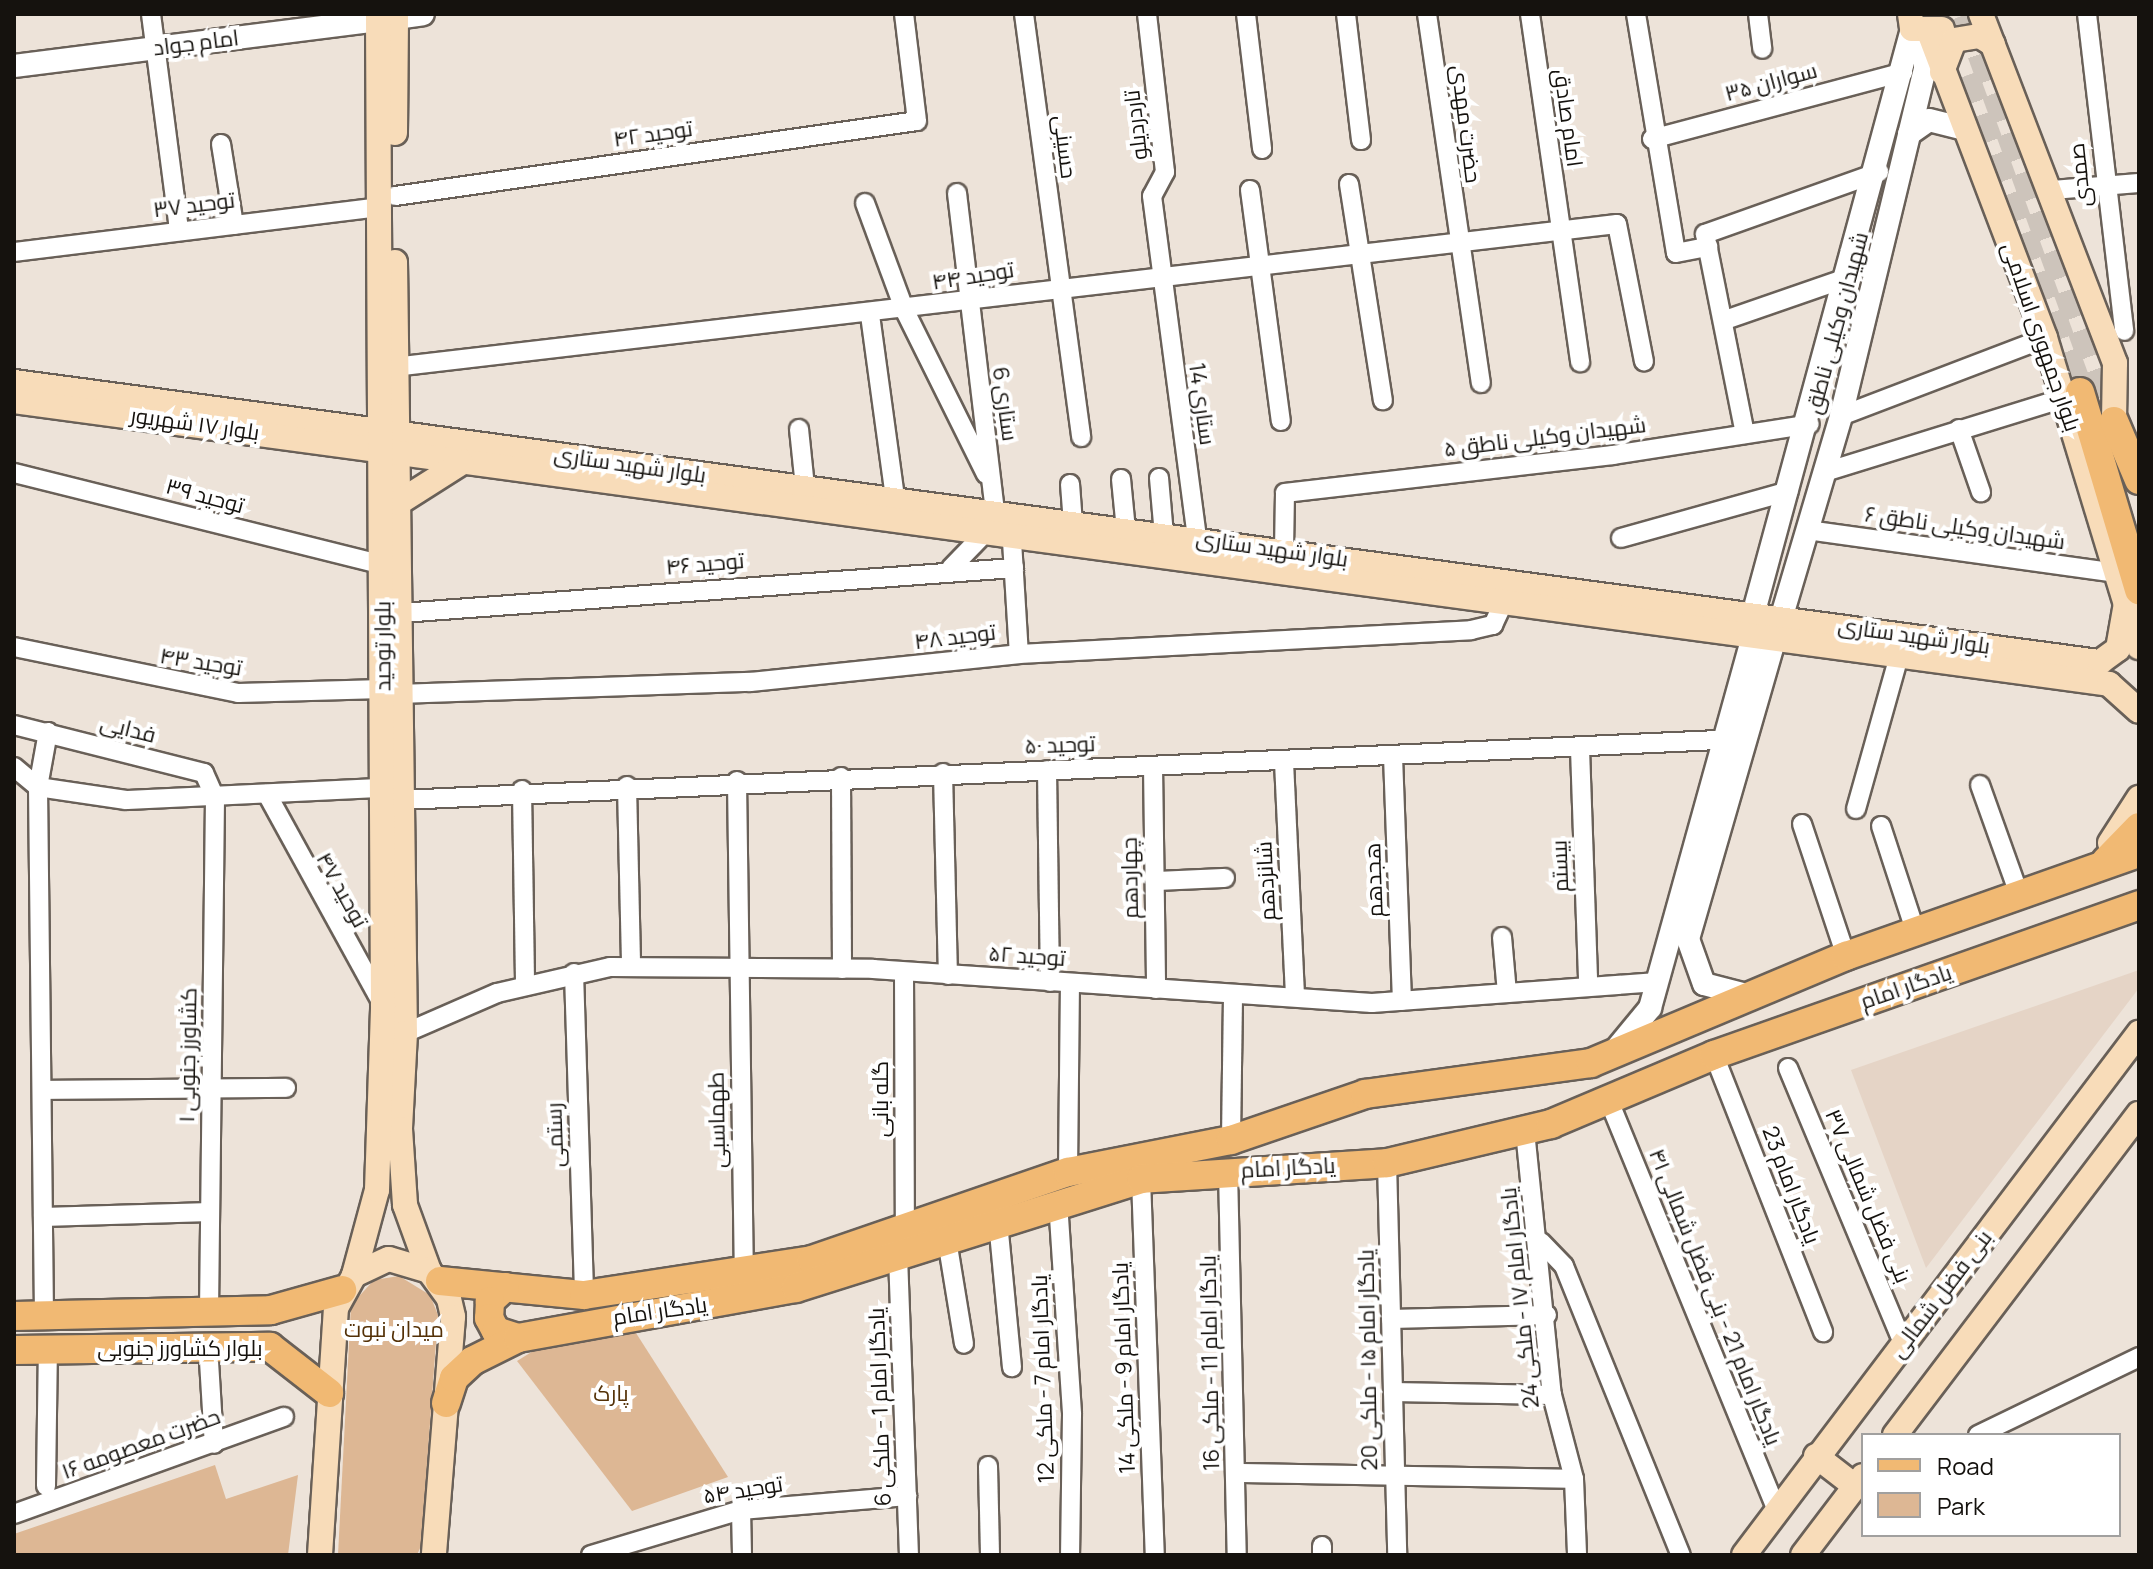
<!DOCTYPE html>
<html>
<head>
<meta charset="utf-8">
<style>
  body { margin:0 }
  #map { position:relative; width:2153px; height:1569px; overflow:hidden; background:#ede3d9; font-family:Manrope,Cairo,sans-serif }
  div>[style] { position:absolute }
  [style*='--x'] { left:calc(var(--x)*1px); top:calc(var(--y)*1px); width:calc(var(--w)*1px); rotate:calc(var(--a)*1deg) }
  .built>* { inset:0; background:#e5d4c6 }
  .green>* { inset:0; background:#ddb794 }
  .primary-tunnel>* { height:28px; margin-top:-14px; transform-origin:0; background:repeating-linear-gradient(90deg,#cdc4bb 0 28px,transparent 0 42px) }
  .roads { filter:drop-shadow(2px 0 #696058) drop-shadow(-2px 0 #696058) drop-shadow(0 2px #696058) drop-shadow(0 -2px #696058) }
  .minor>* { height:18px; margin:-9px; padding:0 9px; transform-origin:9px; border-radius:9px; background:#fff }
  .tertiary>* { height:22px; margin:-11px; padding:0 11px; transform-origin:11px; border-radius:11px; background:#fff }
  .secondary>* { height:24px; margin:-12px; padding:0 12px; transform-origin:12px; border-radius:12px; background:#f8dcb9 }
  .primary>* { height:28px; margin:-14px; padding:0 14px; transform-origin:14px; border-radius:14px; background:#f1b973 }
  span { translate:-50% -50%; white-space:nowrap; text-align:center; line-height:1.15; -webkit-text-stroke:8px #fff; paint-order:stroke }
  .street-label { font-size:22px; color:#15120e }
  .park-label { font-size:22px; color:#543107 }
  .frame { position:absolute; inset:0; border:16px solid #15120e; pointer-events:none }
  .legend { position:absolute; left:1861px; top:1433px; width:260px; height:104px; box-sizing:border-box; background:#fff; border:2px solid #a1a09f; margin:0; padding:10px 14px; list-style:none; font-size:24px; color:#15120e }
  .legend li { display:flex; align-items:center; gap:16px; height:40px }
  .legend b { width:40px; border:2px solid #a1a09f }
</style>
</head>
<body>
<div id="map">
  <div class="built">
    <i style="clip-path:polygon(2139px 970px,2139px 988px,1926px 1268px,1851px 1070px)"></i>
  </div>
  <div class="green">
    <i style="clip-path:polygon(399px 1276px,430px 1295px,438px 1315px,421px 1546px,417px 1555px,338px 1555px,351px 1305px,374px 1280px)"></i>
    <i style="clip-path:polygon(636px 1333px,728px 1477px,632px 1511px,517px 1361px,538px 1348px)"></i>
    <i style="clip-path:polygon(215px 1465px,226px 1499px,298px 1475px,288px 1555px,14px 1555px,14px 1534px)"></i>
  </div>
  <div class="primary-tunnel">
    <i style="--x:1967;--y:14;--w:433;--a:70.1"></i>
    <i style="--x:1965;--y:76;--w:336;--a:70"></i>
  </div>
  <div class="roads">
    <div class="minor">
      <i style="--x:151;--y:14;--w:219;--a:82.6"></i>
      <i style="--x:1024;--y:14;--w:427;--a:82.3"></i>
      <i style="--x:1147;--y:14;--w:159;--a:83.5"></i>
      <i style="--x:1165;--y:172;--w:27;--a:118"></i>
      <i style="--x:1152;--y:196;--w:346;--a:82.5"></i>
      <i style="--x:1246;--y:14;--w:136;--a:83.2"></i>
      <i style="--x:1346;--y:14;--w:127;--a:83.2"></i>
      <i style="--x:1427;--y:14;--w:373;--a:81.7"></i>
      <i style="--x:1530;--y:14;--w:352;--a:81.8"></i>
      <i style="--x:1636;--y:14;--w:242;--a:80.5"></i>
      <i style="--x:1676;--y:253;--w:33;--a:-11"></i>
      <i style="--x:1758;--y:14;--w:35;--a:83"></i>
      <i style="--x:2087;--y:14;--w:319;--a:83.3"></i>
      <i style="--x:1652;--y:139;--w:260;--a:-14.9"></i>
      <i style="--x:221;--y:144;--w:82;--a:80.9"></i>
      <i style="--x:1349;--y:184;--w:219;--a:81.1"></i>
      <i style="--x:1250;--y:190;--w:233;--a:82.4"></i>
      <i style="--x:2052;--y:190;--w:87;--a:-4.6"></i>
      <i style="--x:957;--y:193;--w:323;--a:83.2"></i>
      <i style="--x:395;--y:196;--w:527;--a:-8.18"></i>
      <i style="--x:917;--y:121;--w:108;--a:-96.9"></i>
      <i style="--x:865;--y:203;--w:115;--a:69.7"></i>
      <i style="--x:905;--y:311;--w:182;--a:63.6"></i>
      <i style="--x:14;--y:252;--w:369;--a:-7"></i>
      <i style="--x:870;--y:315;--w:185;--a:82.2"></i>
      <i style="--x:1725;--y:320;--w:131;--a:-19.1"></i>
      <i style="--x:394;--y:367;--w:1231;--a:-6.67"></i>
      <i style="--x:1617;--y:224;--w:140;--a:78.9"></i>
      <i style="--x:1841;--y:416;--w:218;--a:-20.9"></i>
      <i style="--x:799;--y:429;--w:58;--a:84.1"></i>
      <i style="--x:1959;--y:429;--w:67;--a:70.8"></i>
      <i style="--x:1745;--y:434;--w:204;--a:-101.3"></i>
      <i style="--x:1705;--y:234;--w:185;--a:-19.6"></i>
      <i style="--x:1825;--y:472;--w:250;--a:-17.2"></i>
      <i style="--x:14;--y:473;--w:380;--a:14"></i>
      <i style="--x:1159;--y:478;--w:57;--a:85"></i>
      <i style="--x:1121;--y:479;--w:51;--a:84.4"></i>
      <i style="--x:1070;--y:484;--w:40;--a:85.7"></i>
      <i style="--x:1807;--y:530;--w:313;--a:7.9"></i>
      <i style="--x:1621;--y:538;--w:174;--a:-15.6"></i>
      <i style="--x:1012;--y:541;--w:113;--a:86.5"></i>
      <i style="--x:1284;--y:550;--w:57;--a:-89"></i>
      <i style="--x:1285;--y:493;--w:330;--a:-6.6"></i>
      <i style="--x:1613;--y:455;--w:199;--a:-8.9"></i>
      <i style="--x:951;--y:568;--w:45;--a:-45.9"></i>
      <i style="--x:401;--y:613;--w:615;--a:-4.2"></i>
      <i style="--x:14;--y:647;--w:229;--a:11.6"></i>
      <i style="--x:238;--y:693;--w:145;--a:-1.6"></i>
      <i style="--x:400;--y:694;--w:350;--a:-2"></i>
      <i style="--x:750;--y:682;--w:270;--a:-5.9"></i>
      <i style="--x:1019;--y:654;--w:453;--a:-3"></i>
      <i style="--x:1471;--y:630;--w:23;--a:-13"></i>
      <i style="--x:1493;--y:625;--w:21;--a:-65"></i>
      <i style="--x:14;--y:725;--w:196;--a:14.2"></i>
      <i style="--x:204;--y:773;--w:27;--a:66"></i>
      <i style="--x:215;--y:798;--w:514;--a:90.67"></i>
      <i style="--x:1580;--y:749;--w:233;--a:88"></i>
      <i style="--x:1393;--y:756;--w:245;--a:87.9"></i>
      <i style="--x:1284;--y:762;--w:235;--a:87.3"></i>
      <i style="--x:1153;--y:766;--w:223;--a:89.2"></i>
      <i style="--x:14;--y:767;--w:31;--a:40"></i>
      <i style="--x:38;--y:787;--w:89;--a:8.4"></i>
      <i style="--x:126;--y:800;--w:254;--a:-2.7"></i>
      <i style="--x:1047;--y:770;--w:212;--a:89.2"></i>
      <i style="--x:943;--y:773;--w:202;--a:88.6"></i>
      <i style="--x:841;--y:777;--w:192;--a:89.7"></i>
      <i style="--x:737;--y:781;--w:493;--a:89.2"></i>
      <i style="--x:1980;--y:785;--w:116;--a:70.3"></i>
      <i style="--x:627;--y:786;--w:180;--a:88.7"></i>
      <i style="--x:522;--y:790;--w:196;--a:89.1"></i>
      <i style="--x:267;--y:794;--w:241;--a:61.2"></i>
      <i style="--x:402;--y:800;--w:1319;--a:-2.61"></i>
      <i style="--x:1856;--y:809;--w:159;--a:-74.3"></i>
      <i style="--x:1802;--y:824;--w:139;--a:71.6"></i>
      <i style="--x:1881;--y:826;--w:113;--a:71.9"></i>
      <i style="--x:1155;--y:881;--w:70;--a:-2.5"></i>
      <i style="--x:1502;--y:937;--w:56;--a:84.9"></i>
      <i style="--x:904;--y:972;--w:255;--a:89.8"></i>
      <i style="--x:574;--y:973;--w:322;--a:88.2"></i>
      <i style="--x:405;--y:1033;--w:100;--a:-23.5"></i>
      <i style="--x:497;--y:993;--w:116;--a:-13"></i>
      <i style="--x:610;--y:967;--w:263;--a:0.4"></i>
      <i style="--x:873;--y:969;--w:500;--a:3.9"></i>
      <i style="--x:1372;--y:1003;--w:286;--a:-4.2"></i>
      <i style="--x:1714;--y:1055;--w:298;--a:68.5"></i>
      <i style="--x:1788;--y:1068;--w:298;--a:67.3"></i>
      <i style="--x:42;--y:1090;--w:244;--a:-0.5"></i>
      <i style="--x:1609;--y:1101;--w:443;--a:67.7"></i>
      <i style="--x:1525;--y:1131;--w:265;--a:84.2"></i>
      <i style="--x:1552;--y:1395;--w:87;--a:75.3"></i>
      <i style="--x:1574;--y:1479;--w:76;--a:87.7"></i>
      <i style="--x:1231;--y:1140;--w:146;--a:-89.2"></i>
      <i style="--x:1387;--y:1163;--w:392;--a:88.5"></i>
      <i style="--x:1228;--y:1171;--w:384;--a:88.7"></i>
      <i style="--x:1068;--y:1172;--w:189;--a:-89.4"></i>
      <i style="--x:1141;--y:1179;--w:376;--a:87.9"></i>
      <i style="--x:1058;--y:1202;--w:213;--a:86.2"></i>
      <i style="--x:1072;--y:1415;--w:140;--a:90.8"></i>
      <i style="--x:43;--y:1217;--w:167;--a:-1.7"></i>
      <i style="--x:998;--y:1222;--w:146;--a:84.5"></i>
      <i style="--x:947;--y:1240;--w:105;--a:80.7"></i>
      <i style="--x:1541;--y:1242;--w:33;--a:46"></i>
      <i style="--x:1564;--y:1266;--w:312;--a:68"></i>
      <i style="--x:898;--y:1256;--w:299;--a:87.9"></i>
      <i style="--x:44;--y:1316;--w:529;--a:-90.65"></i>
      <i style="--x:38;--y:787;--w:56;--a:-79.7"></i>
      <i style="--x:1391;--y:1319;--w:156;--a:-1.5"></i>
      <i style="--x:208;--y:1345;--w:99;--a:86.5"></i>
      <i style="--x:1393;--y:1392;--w:159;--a:1.1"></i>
      <i style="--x:1978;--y:1435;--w:179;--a:-25.8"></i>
      <i style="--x:988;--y:1466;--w:89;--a:88.7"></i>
      <i style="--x:1237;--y:1473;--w:337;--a:1"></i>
      <i style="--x:46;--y:1486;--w:137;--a:-89.2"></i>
      <i style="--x:741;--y:1510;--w:45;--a:88.7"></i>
      <i style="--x:14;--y:1514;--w:287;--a:-19.8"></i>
      <i style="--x:1322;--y:1546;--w:9;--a:90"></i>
      <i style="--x:591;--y:1555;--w:157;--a:-16.7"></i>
      <i style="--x:741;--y:1510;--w:167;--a:-4.8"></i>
    </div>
    <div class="tertiary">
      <i style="--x:396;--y:18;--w:27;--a:-8"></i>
      <i style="--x:14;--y:66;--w:367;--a:-7.2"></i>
      <i style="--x:1909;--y:134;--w:24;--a:-35"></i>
      <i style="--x:1929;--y:120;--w:36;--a:14"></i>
      <i style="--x:1753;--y:615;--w:607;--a:-74.82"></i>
      <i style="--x:1781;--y:619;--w:212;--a:-73.5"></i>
      <i style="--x:1841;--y:416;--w:358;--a:-76.4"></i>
      <i style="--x:1925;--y:68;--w:36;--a:-90"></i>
      <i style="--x:1746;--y:995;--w:43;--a:-165.3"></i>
      <i style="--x:1704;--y:984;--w:48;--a:-109.6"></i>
      <i style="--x:1688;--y:939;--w:309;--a:-73.9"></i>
      <i style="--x:1617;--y:1048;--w:52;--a:-50.5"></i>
      <i style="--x:1650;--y:1008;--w:382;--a:-74.5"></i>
    </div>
    <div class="secondary">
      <i style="--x:1910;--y:14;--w:15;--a:82"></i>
      <i style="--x:1912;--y:29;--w:30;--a:0"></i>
      <i style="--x:1981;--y:14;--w:374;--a:69"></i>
      <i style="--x:2115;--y:363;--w:58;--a:91"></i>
      <i style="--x:1929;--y:32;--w:327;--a:69.2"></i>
      <i style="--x:2045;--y:338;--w:323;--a:73.1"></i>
      <i style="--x:1942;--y:72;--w:34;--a:-69"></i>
      <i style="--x:1954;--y:40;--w:26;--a:-9"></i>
      <i style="--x:1980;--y:36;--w:15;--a:32"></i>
      <i style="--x:395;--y:133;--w:119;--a:-89.5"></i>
      <i style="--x:395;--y:262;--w:771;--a:89.26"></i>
      <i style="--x:405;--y:1033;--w:96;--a:93"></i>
      <i style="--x:400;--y:1129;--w:76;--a:86.2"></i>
      <i style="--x:405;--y:1205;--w:70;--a:70"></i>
      <i style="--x:14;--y:382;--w:2105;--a:7.65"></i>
      <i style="--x:2100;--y:662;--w:22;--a:-36"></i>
      <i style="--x:2118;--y:649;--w:47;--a:-80.1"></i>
      <i style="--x:14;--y:401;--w:2114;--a:7.69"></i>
      <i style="--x:2109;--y:684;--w:40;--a:42"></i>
      <i style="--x:398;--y:503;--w:75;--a:-32.4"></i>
      <i style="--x:2110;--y:843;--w:54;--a:-57.2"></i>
      <i style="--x:354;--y:1275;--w:88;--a:-74.9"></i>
      <i style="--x:377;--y:1190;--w:184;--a:-88.1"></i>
      <i style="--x:383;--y:1006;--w:992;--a:-90.29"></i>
      <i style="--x:1895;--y:1435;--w:403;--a:-52.8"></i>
      <i style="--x:1816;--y:1456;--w:49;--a:37.6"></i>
      <i style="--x:320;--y:1555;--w:248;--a:-86.3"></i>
      <i style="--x:336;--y:1308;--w:38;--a:-61"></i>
      <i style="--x:354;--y:1275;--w:38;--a:-25"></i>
      <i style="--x:389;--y:1259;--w:42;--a:16.7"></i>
      <i style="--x:429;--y:1271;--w:34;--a:54"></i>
      <i style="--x:449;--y:1299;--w:18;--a:77"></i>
      <i style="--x:453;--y:1317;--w:239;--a:94.6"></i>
      <i style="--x:1744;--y:1555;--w:655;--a:-52.89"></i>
      <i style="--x:1803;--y:1555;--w:99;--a:-52.8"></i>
    </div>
    <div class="primary">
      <i style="--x:2080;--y:392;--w:207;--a:73.4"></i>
      <i style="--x:2114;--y:421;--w:64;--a:67"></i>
      <i style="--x:2106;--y:861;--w:47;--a:-45.9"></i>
      <i style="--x:440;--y:1281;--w:145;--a:5.6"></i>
      <i style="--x:584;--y:1295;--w:231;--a:-8.7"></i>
      <i style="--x:812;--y:1260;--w:271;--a:-19"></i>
      <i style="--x:1068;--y:1172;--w:166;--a:-11.1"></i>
      <i style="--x:1231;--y:1140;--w:142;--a:-18.9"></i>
      <i style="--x:1365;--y:1094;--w:228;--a:-7.8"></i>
      <i style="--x:1591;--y:1063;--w:277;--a:-22.8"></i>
      <i style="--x:1846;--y:956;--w:311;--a:-19.4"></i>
      <i style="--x:505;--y:1287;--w:21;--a:137"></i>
      <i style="--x:490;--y:1301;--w:17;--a:93"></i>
      <i style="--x:489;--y:1318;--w:15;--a:62"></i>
      <i style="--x:496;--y:1331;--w:23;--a:18"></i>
      <i style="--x:14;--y:1316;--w:257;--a:-1.3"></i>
      <i style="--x:271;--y:1310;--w:74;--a:-15.7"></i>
      <i style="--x:14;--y:1350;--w:256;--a:-0.7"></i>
      <i style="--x:270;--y:1347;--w:75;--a:37.9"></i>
      <i style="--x:446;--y:1403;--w:26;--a:-72"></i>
      <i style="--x:454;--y:1378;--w:25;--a:-43"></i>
      <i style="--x:472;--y:1361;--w:51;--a:-26.6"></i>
      <i style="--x:518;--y:1338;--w:282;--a:-10.2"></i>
      <i style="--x:796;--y:1288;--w:362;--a:-17.5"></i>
      <i style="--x:1141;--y:1179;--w:247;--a:-3.7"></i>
      <i style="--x:1387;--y:1163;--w:169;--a:-13.4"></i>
      <i style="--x:1551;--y:1124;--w:177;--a:-22.9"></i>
      <i style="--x:1714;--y:1055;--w:451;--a:-19.4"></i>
    </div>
  </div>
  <div class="street-label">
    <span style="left:196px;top:43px;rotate:-7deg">امام جواد</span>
    <span style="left:1771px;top:82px;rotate:-15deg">سواران ۳۵</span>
    <span style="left:1568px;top:118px;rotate:82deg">امام صادق</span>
    <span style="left:1466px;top:124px;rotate:83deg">حضرت مهدی</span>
    <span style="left:1136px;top:125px;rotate:-97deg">تاردردیلو</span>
    <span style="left:653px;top:134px;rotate:-8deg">توحید ۴۲</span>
    <span style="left:1065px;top:147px;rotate:83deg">حسینی</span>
    <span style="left:2080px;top:175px;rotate:-96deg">صمدی</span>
    <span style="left:194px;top:205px;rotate:-7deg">توحید ۳۷</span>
    <span style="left:973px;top:276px;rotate:-9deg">توحید ۴۴</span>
    <span style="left:1837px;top:323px;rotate:-75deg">شهیدان وکیلی ناطق</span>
    <span style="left:2041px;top:337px;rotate:71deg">بلوار جمهوری اسلامی</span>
    <span style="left:1005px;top:404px;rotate:82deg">ستاری 6</span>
    <span style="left:1202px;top:404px;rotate:82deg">ستاری 14</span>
    <span style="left:195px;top:424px;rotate:8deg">بلوار ۱۷ شهریور</span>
    <span style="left:1545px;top:437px;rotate:-7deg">شهیدان وکیلی ناطق ۵</span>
    <span style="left:630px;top:465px;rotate:8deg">بلوار شهید ستاری</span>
    <span style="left:205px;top:496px;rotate:15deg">توحید ۳۹</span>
    <span style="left:1965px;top:528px;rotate:8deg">شهیدان وکیلی ناطق ۶</span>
    <span style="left:1272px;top:549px;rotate:8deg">بلوار شهید ستاری</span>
    <span style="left:705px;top:564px;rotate:-5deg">توحید ۴۶</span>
    <span style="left:1914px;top:636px;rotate:8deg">بلوار شهید ستاری</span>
    <span style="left:955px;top:637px;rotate:-7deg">توحید ۴۸</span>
    <span style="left:383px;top:646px;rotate:-90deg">بلوار توحید</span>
    <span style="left:201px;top:662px;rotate:9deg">توحید ۴۳</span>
    <span style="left:128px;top:729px;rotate:14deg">فدایی</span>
    <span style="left:1060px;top:745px;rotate:-2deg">توحید ۵۰</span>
    <span style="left:1560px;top:866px;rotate:-92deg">بیستم</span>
    <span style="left:1130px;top:878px;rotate:-91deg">چهاردهم</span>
    <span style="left:1374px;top:880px;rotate:-92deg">هجدهم</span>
    <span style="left:1266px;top:881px;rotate:-93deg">شانزدهم</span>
    <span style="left:342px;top:890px;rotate:61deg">توحید ۴۷</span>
    <span style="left:1027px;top:956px;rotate:4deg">توحید ۵۲</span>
    <span style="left:1906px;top:987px;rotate:-19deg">یادگار امام</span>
    <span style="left:188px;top:1055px;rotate:-89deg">کشاورز جنوبی ۱</span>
    <span style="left:881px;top:1099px;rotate:-90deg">گله بانی</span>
    <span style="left:717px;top:1120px;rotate:-91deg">طهماسبی</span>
    <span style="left:555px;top:1135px;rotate:-92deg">رستمی</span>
    <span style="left:1288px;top:1168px;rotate:-3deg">یادگار امام</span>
    <span style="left:1791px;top:1185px;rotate:69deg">یادگار امام 23</span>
    <span style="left:1868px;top:1196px;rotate:67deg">بنی فضل شمالی ۳۷</span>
    <span style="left:1941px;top:1294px;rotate:-53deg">بنی فضل شمالی</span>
    <span style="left:1715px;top:1297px;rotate:68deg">یادگار امام 21 - بنی فضل شمالی ۴۱</span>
    <span style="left:1520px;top:1298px;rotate:-96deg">یادگار امام ۱۷ - ملکی 24</span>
    <span style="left:660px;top:1311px;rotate:-8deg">یادگار امام</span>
    <span style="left:180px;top:1349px">بلوار کشاورز جنوبی</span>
    <span style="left:1368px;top:1360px;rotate:-91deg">یادگار امام ۱۵ - ملکی 20</span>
    <span style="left:1210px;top:1363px;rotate:-91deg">یادگار امام 11 - ملکی 16</span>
    <span style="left:1124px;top:1368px;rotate:-92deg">یادگار امام 9 - ملکی 14</span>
    <span style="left:1043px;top:1379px;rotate:-92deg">یادگار امام 7 - ملکی 12</span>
    <span style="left:880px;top:1407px;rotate:-92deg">یادگار امام 1 - ملکی 6</span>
    <span style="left:141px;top:1444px;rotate:-20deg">حضرت معصومه ۱۶</span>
    <span style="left:743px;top:1490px;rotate:-9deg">توحید ۵۴</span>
  </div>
  <div class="park-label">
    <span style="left:394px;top:1330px">میدان نبوت</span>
    <span style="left:611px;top:1394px">پارک</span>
  </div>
  <div class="frame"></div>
  <ul class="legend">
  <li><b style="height:10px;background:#f1b973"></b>Road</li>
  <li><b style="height:22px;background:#ddb794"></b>Park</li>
  </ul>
</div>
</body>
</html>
